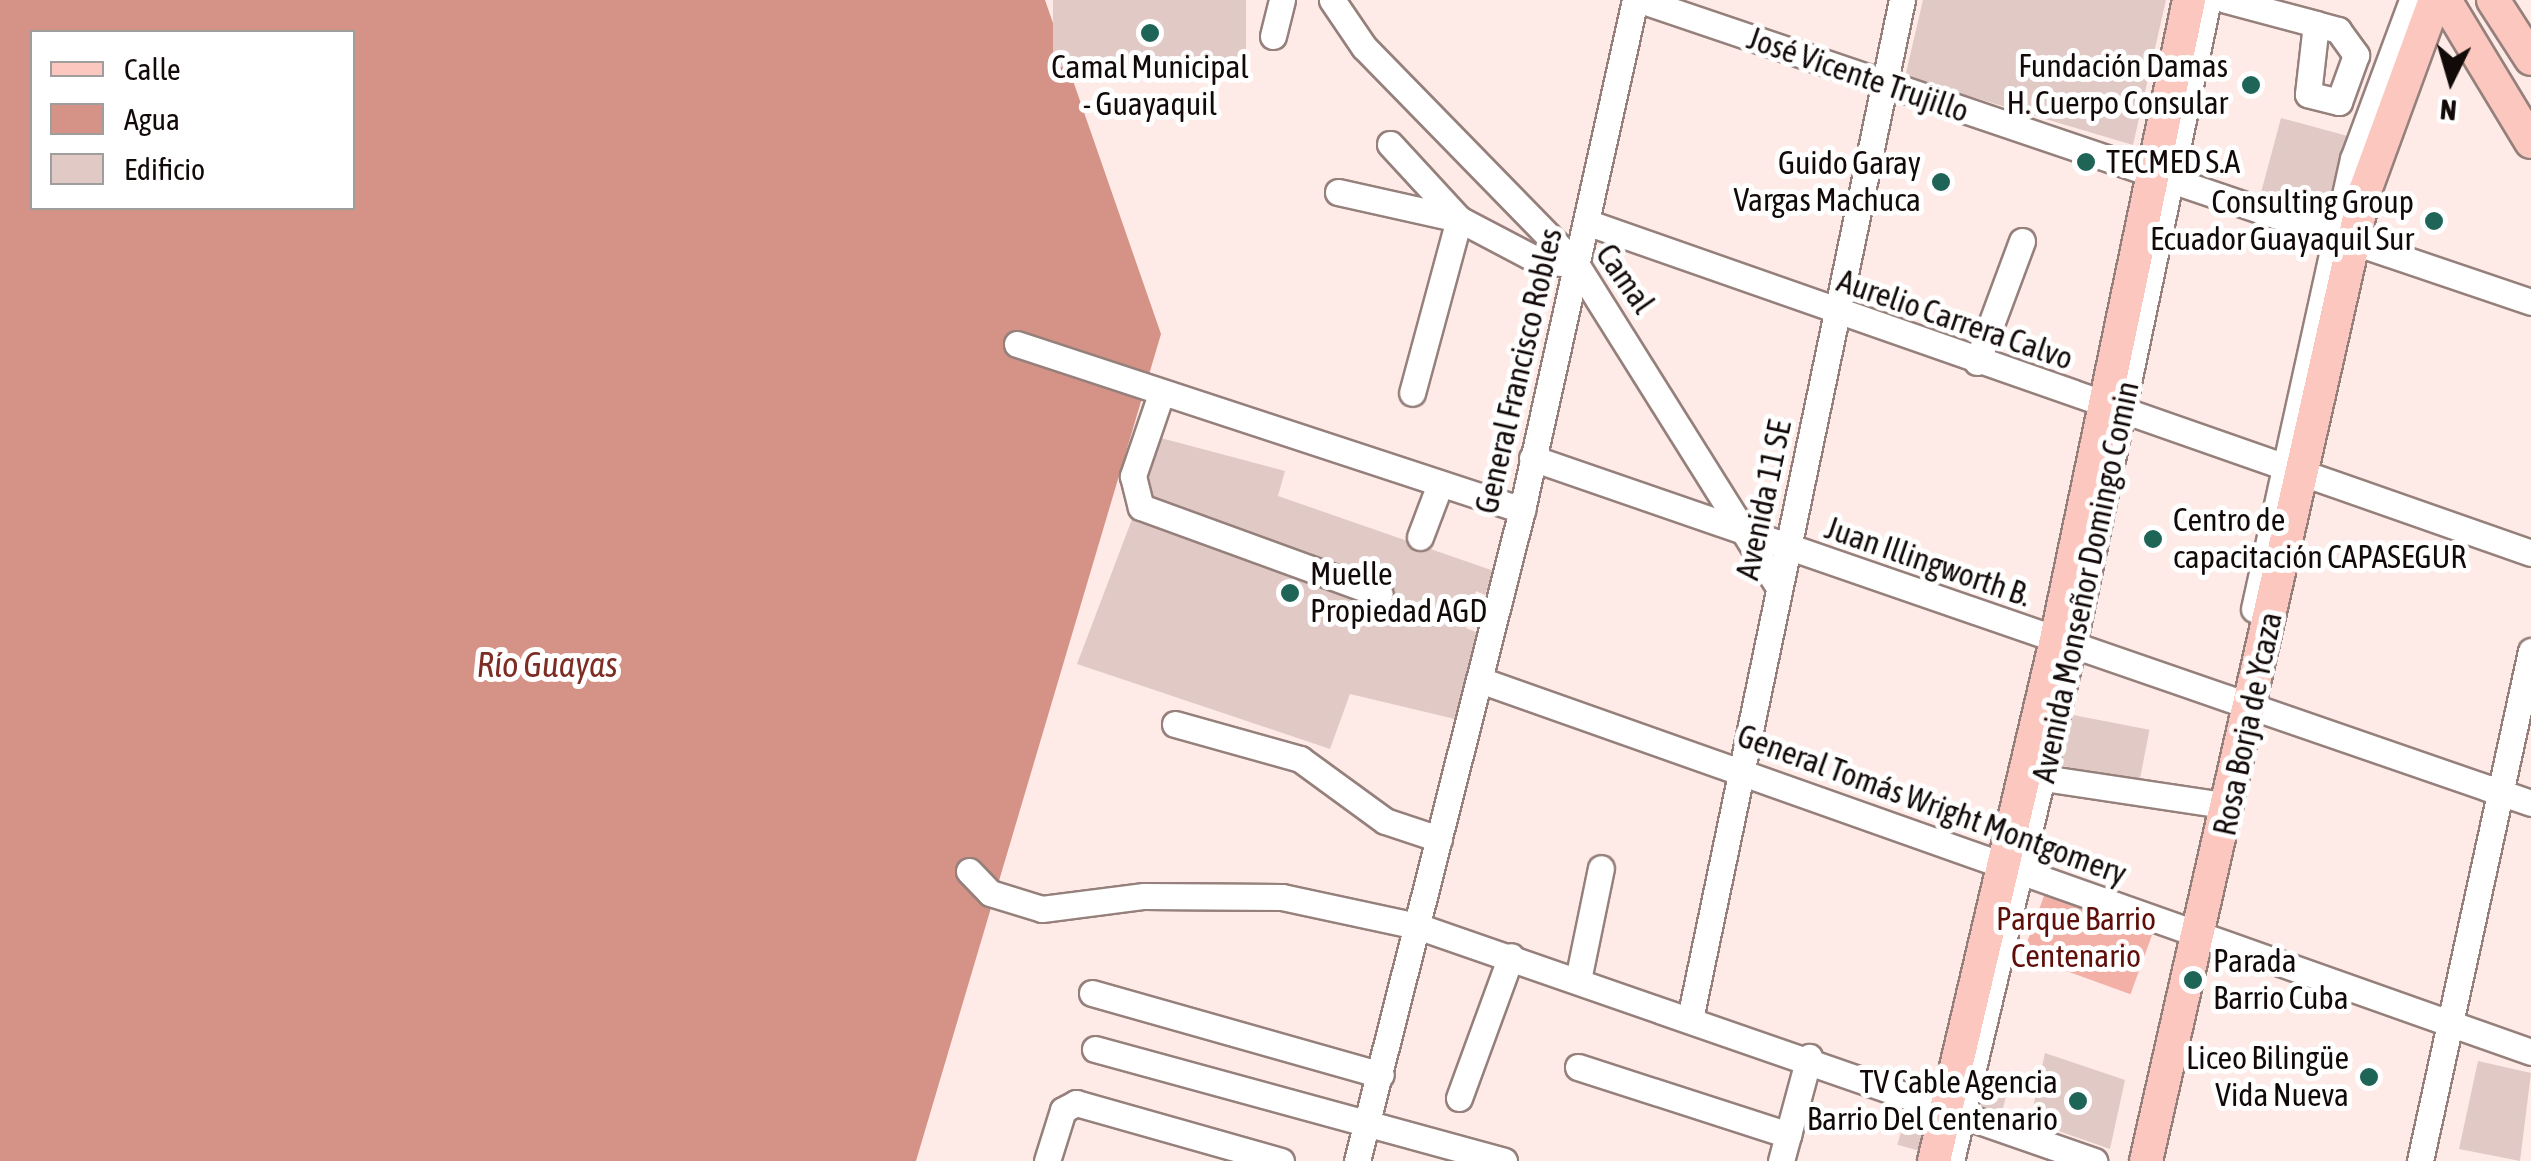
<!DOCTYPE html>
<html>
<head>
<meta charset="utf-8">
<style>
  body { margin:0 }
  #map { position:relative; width:2531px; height:1161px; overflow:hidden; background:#feebe7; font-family:"Asap Condensed",sans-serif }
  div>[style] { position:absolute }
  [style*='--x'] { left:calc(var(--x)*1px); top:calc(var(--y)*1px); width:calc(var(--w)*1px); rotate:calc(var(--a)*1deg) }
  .green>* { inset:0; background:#f3b0a6; transform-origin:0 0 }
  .water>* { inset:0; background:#d59287 }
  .building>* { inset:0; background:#e1cac6; transform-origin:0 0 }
  .roads { filter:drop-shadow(2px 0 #95807c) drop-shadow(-2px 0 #95807c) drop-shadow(0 2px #95807c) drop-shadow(0 -2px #95807c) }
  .minor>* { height:25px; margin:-12.5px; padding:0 12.5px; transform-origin:12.5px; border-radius:12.5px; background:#fff }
  .major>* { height:32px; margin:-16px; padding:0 16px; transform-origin:16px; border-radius:16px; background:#fbc7be }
  .dots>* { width:28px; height:28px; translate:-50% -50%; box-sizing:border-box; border:5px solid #fff; border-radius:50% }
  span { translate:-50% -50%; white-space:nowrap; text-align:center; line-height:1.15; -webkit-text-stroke:10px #fff; paint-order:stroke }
  .poi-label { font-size:32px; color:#120a09 }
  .right { translate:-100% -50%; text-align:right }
  .left { translate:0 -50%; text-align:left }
  .street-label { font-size:32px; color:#120a09 }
  .park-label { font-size:32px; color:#5f0e09 }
  .water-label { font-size:35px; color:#7e2d24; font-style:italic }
  .legend { position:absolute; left:30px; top:30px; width:325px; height:180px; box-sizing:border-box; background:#fff; border:2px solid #a09d9d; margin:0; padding:12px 18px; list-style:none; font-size:30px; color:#120a09 }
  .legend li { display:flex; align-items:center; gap:20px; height:50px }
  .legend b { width:50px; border:2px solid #a09d9d }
  .north { position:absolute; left:2401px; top:30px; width:100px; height:100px; -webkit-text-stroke:8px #fff; paint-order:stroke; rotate:185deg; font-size:28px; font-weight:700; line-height:40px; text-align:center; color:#120a09 }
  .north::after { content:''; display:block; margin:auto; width:35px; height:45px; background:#120a09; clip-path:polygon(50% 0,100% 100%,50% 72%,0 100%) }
</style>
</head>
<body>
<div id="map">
  <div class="green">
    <i style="left:2045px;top:893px;width:115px;height:66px;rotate:20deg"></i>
  </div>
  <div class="water">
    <i style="clip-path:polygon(evenodd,0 0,1045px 0,1161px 334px,916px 1161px,0 1161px,0 0,32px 32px,352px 32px,352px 208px,32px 208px,32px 32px)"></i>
  </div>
  <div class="building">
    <i style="left:1053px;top:0;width:193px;height:67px"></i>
    <i style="clip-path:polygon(1923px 0,2166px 0,2133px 145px,1905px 77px)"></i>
    <i style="left:2281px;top:118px;width:71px;height:82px;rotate:15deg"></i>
    <i style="clip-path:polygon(1161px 438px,1285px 471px,1278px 496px,1494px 571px,1485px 595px,1476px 591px,1466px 628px,1478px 633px,1459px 720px,1350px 694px,1330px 749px,1077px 664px,1145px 485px,1145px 452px)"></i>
    <i style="left:2068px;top:714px;width:83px;height:52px;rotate:11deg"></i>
    <i style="clip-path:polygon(2045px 1053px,2125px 1080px,2110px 1149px,2030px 1121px)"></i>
    <i style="clip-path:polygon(2478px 1061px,2531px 1073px,2520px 1161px,2459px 1149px)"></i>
    <i style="left:1984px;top:1090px;width:23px;height:20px;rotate:15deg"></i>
    <i style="left:1907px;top:1111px;width:25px;height:35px;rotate:16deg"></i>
  </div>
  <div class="roads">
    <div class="minor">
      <i style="--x:1332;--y:0;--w:57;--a:55.8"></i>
      <i style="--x:1364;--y:47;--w:303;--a:45.7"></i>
      <i style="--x:1576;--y:264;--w:381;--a:57.9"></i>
      <i style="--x:1640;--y:0;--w:941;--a:18.72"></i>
      <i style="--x:2226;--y:0;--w:93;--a:14.9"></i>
      <i style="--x:2316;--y:24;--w:23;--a:15"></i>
      <i style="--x:2338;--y:30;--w:31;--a:54"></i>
      <i style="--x:2356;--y:55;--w:50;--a:109.9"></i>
      <i style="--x:2339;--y:102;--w:32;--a:-166"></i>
      <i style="--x:2308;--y:94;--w:70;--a:-83.5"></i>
      <i style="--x:1273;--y:36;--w:37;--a:-76"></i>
      <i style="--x:1390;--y:144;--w:102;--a:47.4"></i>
      <i style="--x:1459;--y:219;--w:180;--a:105.1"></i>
      <i style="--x:1338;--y:192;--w:124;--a:12.6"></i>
      <i style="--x:1459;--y:219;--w:90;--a:27.7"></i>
      <i style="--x:1539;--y:261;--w:37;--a:5"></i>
      <i style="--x:1586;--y:222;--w:1001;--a:19.3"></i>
      <i style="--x:1017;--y:344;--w:532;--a:18.2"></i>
      <i style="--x:1977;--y:362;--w:129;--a:-69.6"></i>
      <i style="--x:1161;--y:394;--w:87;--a:108.9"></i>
      <i style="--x:1133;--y:476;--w:32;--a:76"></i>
      <i style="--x:1141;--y:507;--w:254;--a:20"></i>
      <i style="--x:1532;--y:458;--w:1057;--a:19.05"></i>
      <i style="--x:1420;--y:537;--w:57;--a:-69.3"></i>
      <i style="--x:2254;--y:609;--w:461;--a:-77.6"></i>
      <i style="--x:2353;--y:159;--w:170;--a:-69.6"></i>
      <i style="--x:1480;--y:680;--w:1115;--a:19.49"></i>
      <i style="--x:1175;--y:724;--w:130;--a:15.6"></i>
      <i style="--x:1300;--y:759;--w:105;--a:36.1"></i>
      <i style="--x:1385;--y:821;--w:57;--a:18.4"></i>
      <i style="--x:2030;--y:776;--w:202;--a:8.5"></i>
      <i style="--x:969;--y:871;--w:30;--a:46"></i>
      <i style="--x:990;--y:893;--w:54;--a:17.1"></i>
      <i style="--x:1042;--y:909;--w:103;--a:-7.3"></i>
      <i style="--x:1144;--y:896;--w:138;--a:0.4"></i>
      <i style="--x:1282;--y:897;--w:138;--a:12.1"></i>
      <i style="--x:1417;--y:926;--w:717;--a:19.14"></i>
      <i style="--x:1579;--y:975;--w:109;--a:-78.4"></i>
      <i style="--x:1092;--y:993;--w:300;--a:15.8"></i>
      <i style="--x:1691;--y:1014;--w:1036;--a:-78.25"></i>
      <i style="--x:1095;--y:1049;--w:424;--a:15.3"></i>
      <i style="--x:1578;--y:1067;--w:221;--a:17.9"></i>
      <i style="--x:1459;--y:1098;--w:151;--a:-69.9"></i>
      <i style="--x:1047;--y:1161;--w:53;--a:-72.6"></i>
      <i style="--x:1063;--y:1110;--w:15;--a:-28"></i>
      <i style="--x:1076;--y:1103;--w:213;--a:15.8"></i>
      <i style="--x:1357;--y:1161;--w:672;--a:-75.78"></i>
      <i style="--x:1522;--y:510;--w:522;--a:-77.51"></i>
      <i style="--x:1781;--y:1161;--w:108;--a:-74.9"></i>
      <i style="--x:1951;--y:1161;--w:529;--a:-76.67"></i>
      <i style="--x:2073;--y:646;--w:660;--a:-78.2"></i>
      <i style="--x:2420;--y:1161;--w:522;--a:-77.72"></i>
    </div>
    <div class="major">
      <i style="--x:2445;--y:0;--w:166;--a:58.8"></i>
      <i style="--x:2493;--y:0;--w:70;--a:57.2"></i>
      <i style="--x:1934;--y:1161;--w:535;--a:-76.82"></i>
      <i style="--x:2056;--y:640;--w:654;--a:-78.26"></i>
      <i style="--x:2146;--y:1161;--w:994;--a:-77.28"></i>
      <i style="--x:2365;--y:191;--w:203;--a:-69.9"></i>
    </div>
  </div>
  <div class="dots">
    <i style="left:1150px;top:33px;background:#1e6558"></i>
    <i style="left:2251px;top:85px;background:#1e6558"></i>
    <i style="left:2086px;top:162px;background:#1e6558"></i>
    <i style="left:1941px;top:182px;background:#1e6558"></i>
    <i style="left:2434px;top:221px;background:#1e6558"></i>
    <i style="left:2153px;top:539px;background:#1e6558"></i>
    <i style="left:1290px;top:593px;background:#1e6558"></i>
    <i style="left:2193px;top:980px;background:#1e6558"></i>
    <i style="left:2369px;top:1077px;background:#1e6558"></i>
    <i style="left:2078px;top:1101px;background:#1e6558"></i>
  </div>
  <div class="poi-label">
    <span class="right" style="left:2228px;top:85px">Fundación Damas<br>H. Cuerpo Consular</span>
    <span style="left:1150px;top:86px">Camal Municipal<br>- Guayaquil</span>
    <span class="left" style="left:2106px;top:162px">TECMED S.A</span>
    <span class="right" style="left:1921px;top:182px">Guido Garay<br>Vargas Machuca</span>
    <span class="right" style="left:2414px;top:221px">Consulting Group<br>Ecuador Guayaquil Sur</span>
    <span class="left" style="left:2173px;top:539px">Centro de<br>capacitación CAPASEGUR</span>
    <span class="left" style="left:1310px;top:593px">Muelle<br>Propiedad AGD</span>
    <span class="left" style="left:2213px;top:980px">Parada<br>Barrio Cuba</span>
    <span class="right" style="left:2349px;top:1077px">Liceo Bilingüe<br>Vida Nueva</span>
    <span class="right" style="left:2058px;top:1101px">TV Cable Agencia<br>Barrio Del Centenario</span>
  </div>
  <div class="street-label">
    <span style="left:1858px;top:75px;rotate:19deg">José Vicente Trujillo</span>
    <span style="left:1625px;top:279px;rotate:55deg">Camal</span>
    <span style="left:1955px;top:320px;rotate:19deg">Aurelio Carrera Calvo</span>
    <span style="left:1519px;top:371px;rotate:-77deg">General Francisco Robles</span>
    <span style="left:1764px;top:500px;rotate:-78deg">Avenida 11 SE</span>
    <span style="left:1928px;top:562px;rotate:19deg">Juan Illingworth B.</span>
    <span style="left:2086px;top:582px;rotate:-78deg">Avenida Monseñor Domingo Comin</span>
    <span style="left:2248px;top:724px;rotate:-78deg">Rosa Borja de Ycaza</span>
    <span style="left:1932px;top:805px;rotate:20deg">General Tomás Wright Montgomery</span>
  </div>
  <div class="park-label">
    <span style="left:2076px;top:938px">Parque Barrio<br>Centenario</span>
  </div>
  <div class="water-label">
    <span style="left:547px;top:664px">Río Guayas</span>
  </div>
  <ul class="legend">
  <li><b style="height:12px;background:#fbc7be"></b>Calle</li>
  <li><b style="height:28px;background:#d59287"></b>Agua</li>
  <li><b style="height:28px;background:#e1cac6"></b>Edificio</li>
  </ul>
  <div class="north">N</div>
</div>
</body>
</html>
